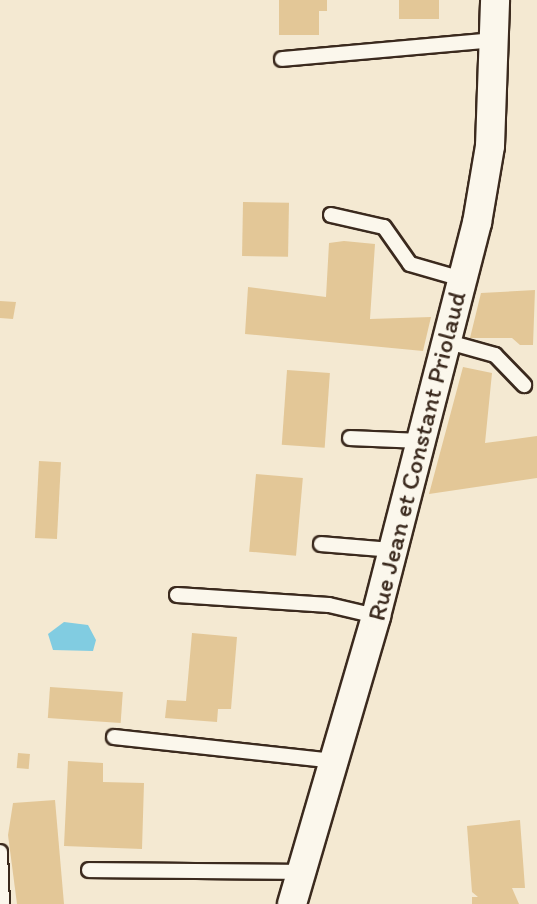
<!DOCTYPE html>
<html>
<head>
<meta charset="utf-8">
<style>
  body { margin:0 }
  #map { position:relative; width:537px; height:904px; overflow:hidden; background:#f4e9d2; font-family:Itim,sans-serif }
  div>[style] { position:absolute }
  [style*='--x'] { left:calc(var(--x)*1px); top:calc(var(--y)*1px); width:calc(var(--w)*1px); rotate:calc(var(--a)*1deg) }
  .water>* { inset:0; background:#81cce1 }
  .building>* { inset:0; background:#e3c797; transform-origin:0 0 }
  .roads { filter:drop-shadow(2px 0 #3b2a1e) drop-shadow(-2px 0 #3b2a1e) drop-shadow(0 2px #3b2a1e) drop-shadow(0 -2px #3b2a1e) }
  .lane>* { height:14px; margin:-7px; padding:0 7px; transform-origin:7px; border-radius:7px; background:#fbf7ec }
  .street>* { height:28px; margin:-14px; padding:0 14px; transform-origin:14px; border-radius:14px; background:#fbf7ec }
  span { translate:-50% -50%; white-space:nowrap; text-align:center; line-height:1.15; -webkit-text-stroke:6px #fbf7ec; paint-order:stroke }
  .street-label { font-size:26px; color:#3b2a1e }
</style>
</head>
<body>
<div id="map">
  <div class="water">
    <i style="clip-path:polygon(64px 622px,88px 625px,96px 640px,93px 651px,53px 650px,48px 634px)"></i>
  </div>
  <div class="building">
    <i style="clip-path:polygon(279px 0,327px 0,327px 11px,319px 11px,319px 35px,279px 35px)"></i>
    <i style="left:399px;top:0;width:40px;height:19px"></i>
    <i style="left:243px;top:202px;width:46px;height:54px;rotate:1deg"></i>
    <i style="clip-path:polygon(344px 241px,375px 244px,370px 319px,431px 317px,423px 351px,245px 334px,248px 287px,326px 297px,329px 243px)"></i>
    <i style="clip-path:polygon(535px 290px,533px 345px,520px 345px,512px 338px,470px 338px,481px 293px)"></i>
    <i style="clip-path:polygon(0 301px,16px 302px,13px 319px,0 318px)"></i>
    <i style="clip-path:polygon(463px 367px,492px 373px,485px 443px,537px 436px,537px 478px,429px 494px)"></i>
    <i style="left:287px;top:370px;width:43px;height:75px;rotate:4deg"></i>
    <i style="left:39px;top:461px;width:22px;height:77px;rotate:3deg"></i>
    <i style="left:256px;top:474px;width:47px;height:78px;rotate:5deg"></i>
    <i style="clip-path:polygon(192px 633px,237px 637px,231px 709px,218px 709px,217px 722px,165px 718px,167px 700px,186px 701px)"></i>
    <i style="left:50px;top:687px;width:73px;height:31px;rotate:4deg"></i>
    <i style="left:18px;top:753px;width:12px;height:15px;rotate:5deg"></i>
    <i style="clip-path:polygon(68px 761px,103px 763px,103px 782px,144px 783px,142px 849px,64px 846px)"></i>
    <i style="clip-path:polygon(55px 800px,64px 904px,17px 904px,8px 835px,13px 803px)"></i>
    <i style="clip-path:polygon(520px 820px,525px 888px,512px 888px,519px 904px,472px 904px,472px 897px,478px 897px,472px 892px,467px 826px)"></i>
  </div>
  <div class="roads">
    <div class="lane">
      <i style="--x:282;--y:59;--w:215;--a:-5.1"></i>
      <i style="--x:331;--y:215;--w:54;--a:12.8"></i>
      <i style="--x:384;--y:227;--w:45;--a:54.9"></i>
      <i style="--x:410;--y:264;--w:54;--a:16.1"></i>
      <i style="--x:445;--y:341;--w:52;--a:15.6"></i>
      <i style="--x:495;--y:355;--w:42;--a:46"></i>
      <i style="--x:350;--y:438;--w:70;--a:2.5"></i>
      <i style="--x:321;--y:544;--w:72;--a:4.8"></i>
      <i style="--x:177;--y:595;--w:152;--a:3.8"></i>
      <i style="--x:329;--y:605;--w:48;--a:13.2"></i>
      <i style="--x:114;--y:737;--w:223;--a:6.2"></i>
      <i style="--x:0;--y:852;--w:52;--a:87.8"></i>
      <i style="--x:89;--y:870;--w:213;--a:0.5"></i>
    </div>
    <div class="street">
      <i style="--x:292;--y:904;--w:300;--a:-73.7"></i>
      <i style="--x:376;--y:616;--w:406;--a:-75.6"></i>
      <i style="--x:477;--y:223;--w:78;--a:-80.4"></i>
      <i style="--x:490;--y:146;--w:146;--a:-88"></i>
    </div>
  </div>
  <div class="street-label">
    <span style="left:417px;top:456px;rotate:-76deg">Rue Jean et Constant Priolaud</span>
  </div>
</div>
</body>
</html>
